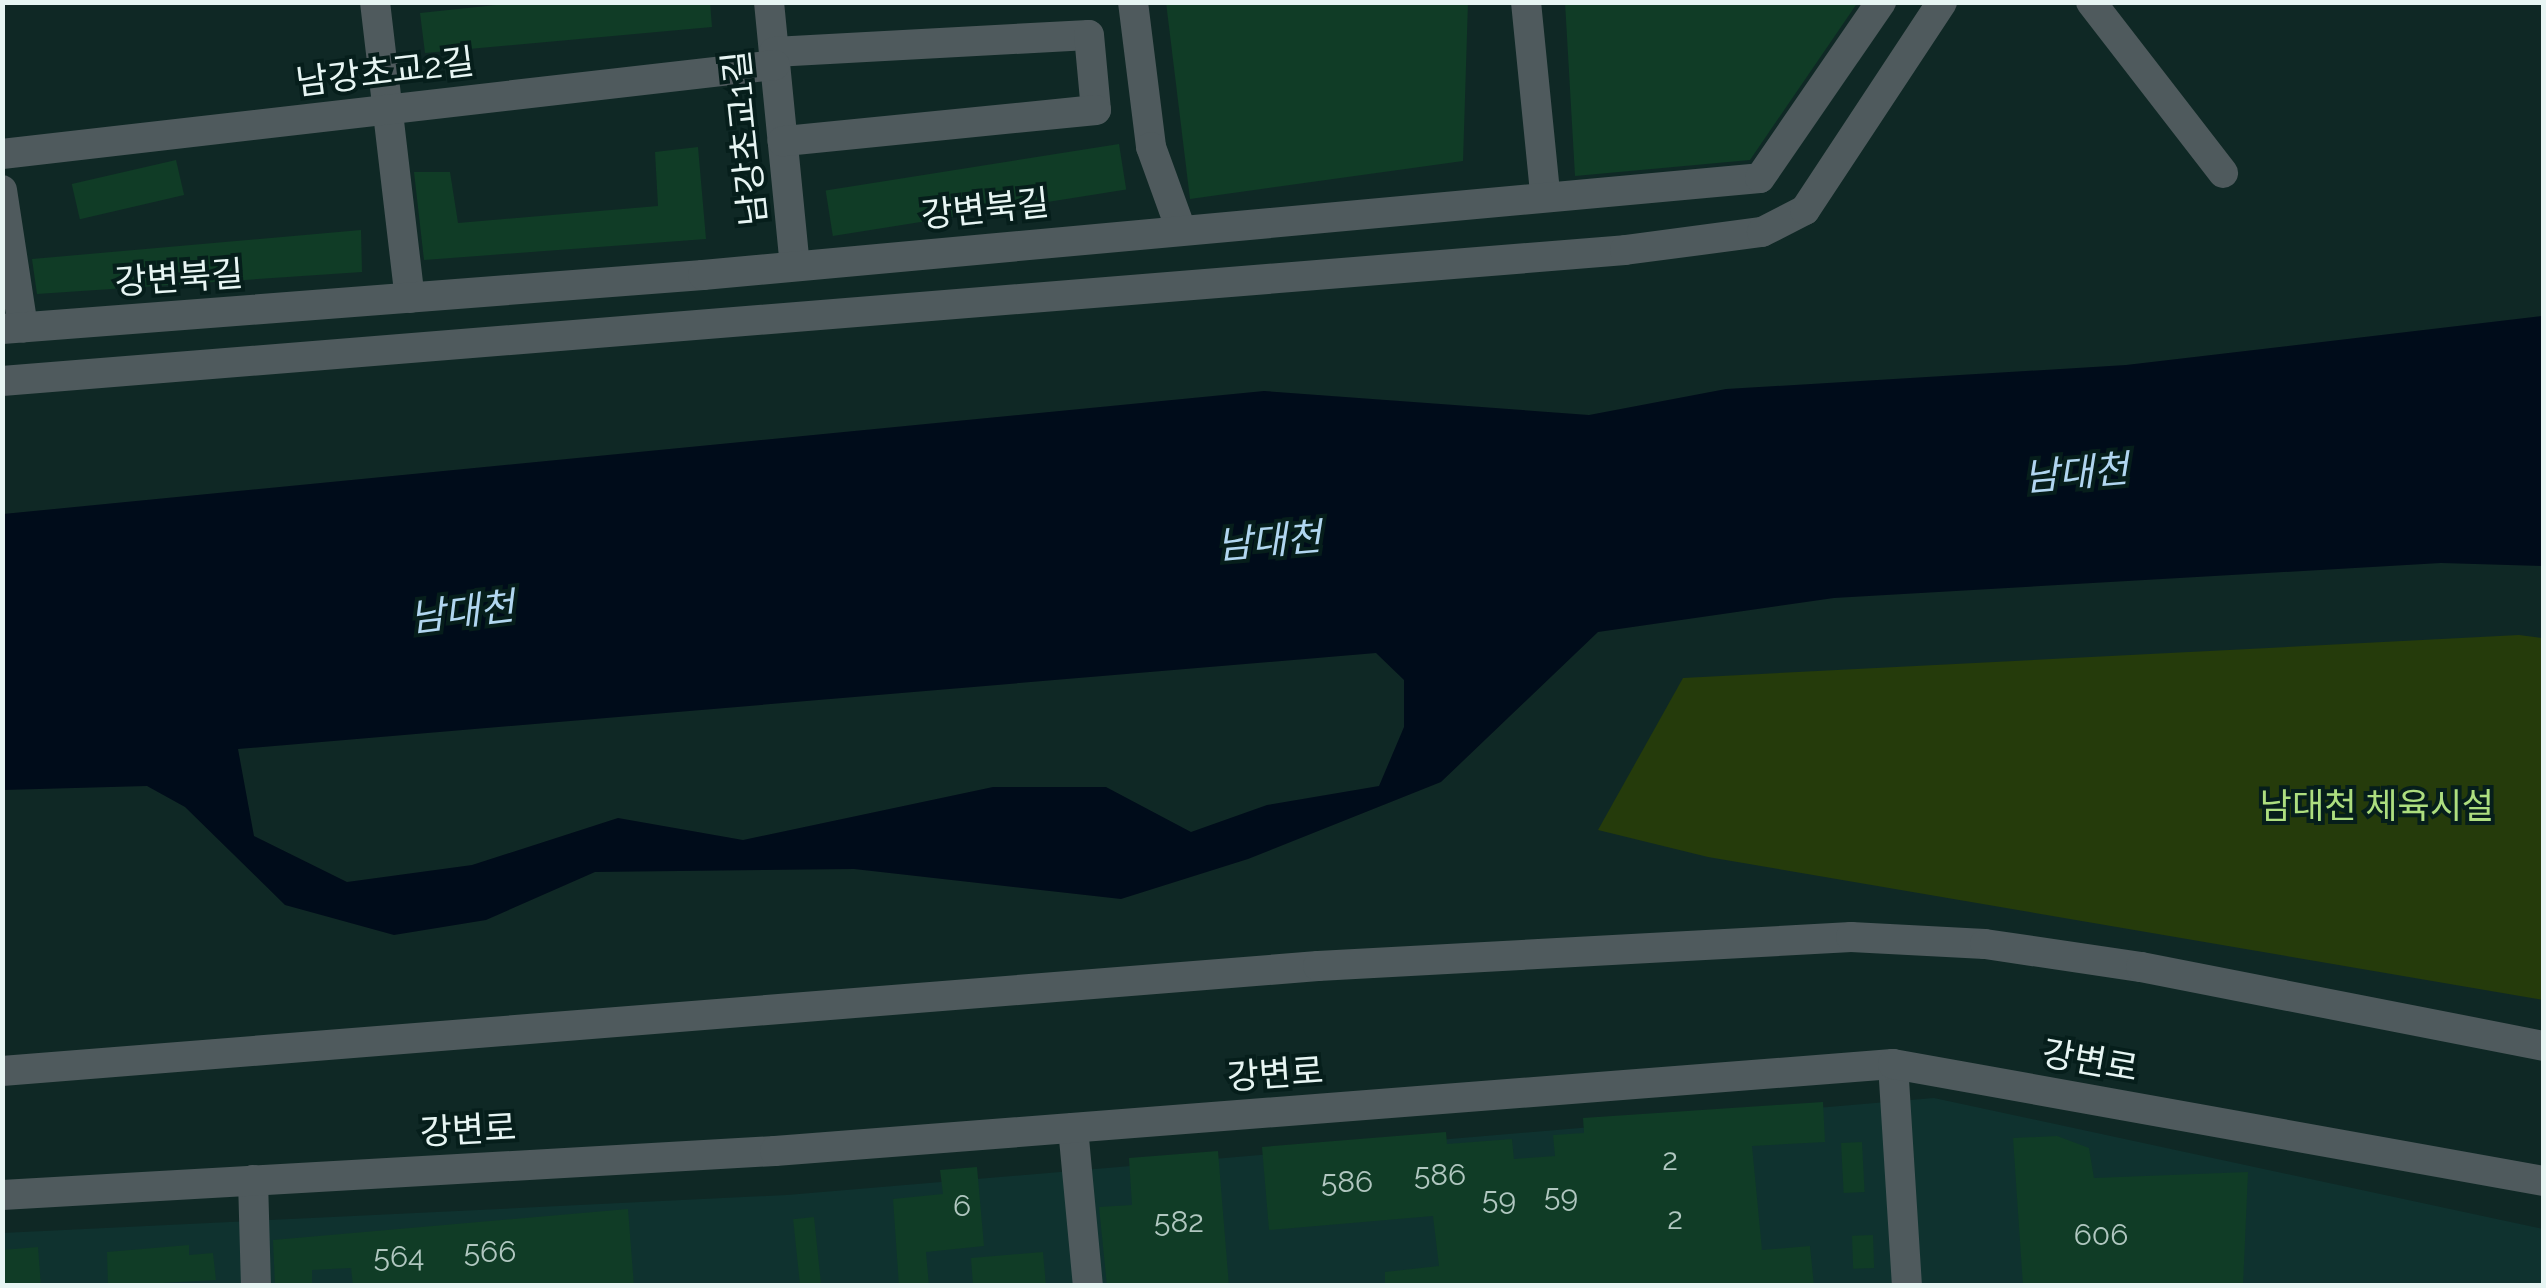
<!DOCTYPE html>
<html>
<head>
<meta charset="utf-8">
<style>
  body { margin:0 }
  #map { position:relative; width:2546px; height:1288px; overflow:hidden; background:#0f2825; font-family:Raleway,"Noto Sans KR",sans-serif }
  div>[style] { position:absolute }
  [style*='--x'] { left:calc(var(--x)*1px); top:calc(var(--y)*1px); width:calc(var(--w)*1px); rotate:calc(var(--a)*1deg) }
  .built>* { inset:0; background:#0f322f }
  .green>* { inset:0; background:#253b0b }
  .water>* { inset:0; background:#000c1a }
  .building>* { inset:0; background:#103c26; transform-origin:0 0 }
  .minor>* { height:30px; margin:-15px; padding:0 15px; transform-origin:15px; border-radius:15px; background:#4f5a5d }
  span { translate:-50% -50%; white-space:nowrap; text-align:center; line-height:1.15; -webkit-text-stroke:8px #061e1b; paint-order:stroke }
  .number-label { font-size:30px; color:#b1c7c0 }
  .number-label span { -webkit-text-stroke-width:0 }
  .street-label { font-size:35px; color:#e7f5f3 }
  .park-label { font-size:35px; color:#adde7f }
  .water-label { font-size:38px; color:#b1d6f0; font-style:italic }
  .frame { position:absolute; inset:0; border:5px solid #e7f5f3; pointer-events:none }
</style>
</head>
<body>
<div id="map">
  <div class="built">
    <i style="clip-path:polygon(1934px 1098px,2543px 1229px,2544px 1285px,3px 1286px,2px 1233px,787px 1195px)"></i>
  </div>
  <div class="green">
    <i style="clip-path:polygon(2519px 635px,2543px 638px,2543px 1000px,1708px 857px,1598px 830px,1683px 678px)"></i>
  </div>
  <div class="water">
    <i style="clip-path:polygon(evenodd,2543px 316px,2543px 566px,2441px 563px,1834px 598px,1598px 632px,1441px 782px,1248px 859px,1121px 899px,854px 869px,595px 872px,486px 920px,394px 935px,285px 905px,185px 807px,147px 786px,3px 790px,3px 514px,1264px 391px,1589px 415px,1726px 389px,2126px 365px,2543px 316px,1376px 653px,1404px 680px,1404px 727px,1379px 786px,1267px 805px,1191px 832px,1106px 787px,993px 787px,743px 840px,618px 818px,472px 865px,347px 882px,254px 836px,238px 749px,1376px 653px)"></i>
  </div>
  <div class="building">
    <i style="clip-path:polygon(524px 2px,710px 2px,712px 27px,425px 53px,420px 13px)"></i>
    <i style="clip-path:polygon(1166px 2px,1468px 2px,1463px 161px,1190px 199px)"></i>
    <i style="clip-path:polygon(1565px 2px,1858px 2px,1750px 160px,1575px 176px)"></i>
    <i style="left:1119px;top:144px;width:46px;height:297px;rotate:81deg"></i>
    <i style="clip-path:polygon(698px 147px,706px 239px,424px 260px,414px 172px,450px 172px,458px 223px,658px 206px,655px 152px)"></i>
    <i style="left:176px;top:160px;width:36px;height:107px;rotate:77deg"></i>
    <i style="clip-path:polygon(361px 230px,362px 272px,37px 294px,32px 259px)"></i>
    <i style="clip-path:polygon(1823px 1102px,1825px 1142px,1752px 1146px,1762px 1250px,1810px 1246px,1814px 1286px,1385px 1286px,1385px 1272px,1439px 1266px,1433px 1216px,1269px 1230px,1262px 1147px,1446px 1132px,1447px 1144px,1512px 1139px,1514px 1159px,1555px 1156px,1553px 1135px,1584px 1133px,1583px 1118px)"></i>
    <i style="clip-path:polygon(2057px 1136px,2089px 1148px,2094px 1178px,2248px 1172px,2243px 1286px,2023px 1286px,2013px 1138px)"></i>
    <i style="left:1862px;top:1142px;width:50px;height:21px;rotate:87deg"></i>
    <i style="clip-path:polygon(1218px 1151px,1229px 1286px,1107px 1286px,1099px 1207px,1132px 1205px,1129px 1158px)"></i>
    <i style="clip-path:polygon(977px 1167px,984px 1246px,926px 1252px,929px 1286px,899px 1286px,893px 1199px,943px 1194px,940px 1170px)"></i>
    <i style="clip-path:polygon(628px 1209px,634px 1286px,353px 1286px,351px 1268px,312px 1270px,312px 1286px,275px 1286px,273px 1240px)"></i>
    <i style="left:814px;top:1217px;width:69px;height:21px;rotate:84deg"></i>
    <i style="left:1873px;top:1235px;width:33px;height:21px;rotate:88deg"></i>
    <i style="clip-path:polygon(189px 1245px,189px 1255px,213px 1253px,216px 1280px,108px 1286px,107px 1252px)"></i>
    <i style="clip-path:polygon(38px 1247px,41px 1286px,2px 1286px,2px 1250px)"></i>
    <i style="clip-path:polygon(1043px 1252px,1046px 1286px,973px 1286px,971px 1258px)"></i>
  </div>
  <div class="minor">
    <i style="--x:375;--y:2;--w:298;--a:83.3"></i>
    <i style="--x:769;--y:2;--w:265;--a:84.4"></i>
    <i style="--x:1133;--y:2;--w:146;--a:82.9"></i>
    <i style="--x:1151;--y:147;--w:85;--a:70.1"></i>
    <i style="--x:1526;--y:2;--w:191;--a:84.3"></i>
    <i style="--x:2091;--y:2;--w:216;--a:52.3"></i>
    <i style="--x:774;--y:52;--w:315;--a:-3.1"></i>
    <i style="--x:1089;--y:35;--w:75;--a:84.7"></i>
    <i style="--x:1096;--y:110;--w:315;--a:174.3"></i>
    <i style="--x:2;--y:154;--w:778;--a:-6.57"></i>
    <i style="--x:2;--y:190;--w:139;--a:81.3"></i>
    <i style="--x:2;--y:329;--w:703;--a:-4.4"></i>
    <i style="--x:703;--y:275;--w:1061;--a:-5.24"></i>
    <i style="--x:1760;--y:178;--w:214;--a:-55.5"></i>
    <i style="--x:2;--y:381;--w:1628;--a:-4.61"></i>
    <i style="--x:1625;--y:250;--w:138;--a:-7.5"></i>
    <i style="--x:1762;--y:232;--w:48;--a:-27.1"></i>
    <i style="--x:1805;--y:210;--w:249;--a:-56.6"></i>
    <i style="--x:1893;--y:1064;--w:222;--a:86.4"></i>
    <i style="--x:2;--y:1071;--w:1320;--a:-4.56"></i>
    <i style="--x:1318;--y:966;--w:534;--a:-3.11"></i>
    <i style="--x:1851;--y:937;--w:134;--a:3"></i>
    <i style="--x:1985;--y:944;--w:158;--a:8.4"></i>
    <i style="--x:2141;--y:967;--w:411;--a:11.1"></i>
    <i style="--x:1073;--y:1128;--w:159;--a:84.6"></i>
    <i style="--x:253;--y:1180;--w:106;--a:88.4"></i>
    <i style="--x:2;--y:1195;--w:774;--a:-3.26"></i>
    <i style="--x:775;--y:1151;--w:1121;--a:-4.45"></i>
    <i style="--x:1893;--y:1064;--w:661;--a:10.19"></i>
  </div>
  <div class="number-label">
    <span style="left:1670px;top:1160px">2</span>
    <span style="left:1440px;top:1175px">586</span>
    <span style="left:1347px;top:1182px">586</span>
    <span style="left:1561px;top:1196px">59</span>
    <span style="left:1499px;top:1199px">59</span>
    <span style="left:962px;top:1206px">6</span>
    <span style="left:1675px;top:1219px">2</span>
    <span style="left:1179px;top:1222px">582</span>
    <span style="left:2101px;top:1235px">606</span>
    <span style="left:490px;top:1252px">566</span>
    <span style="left:399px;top:1257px">564</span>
  </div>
  <div class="street-label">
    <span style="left:385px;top:72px;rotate:-7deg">남강초교2길</span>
    <span style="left:745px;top:138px;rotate:-96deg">남강초교1길</span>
    <span style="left:985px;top:209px;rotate:-6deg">강변북길</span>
    <span style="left:179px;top:278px;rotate:-4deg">강변북길</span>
    <span style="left:2090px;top:1061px;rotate:10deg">강변로</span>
    <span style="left:1275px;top:1074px;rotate:-4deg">강변로</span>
    <span style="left:468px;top:1130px;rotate:-3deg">강변로</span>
  </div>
  <div class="park-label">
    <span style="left:2377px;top:806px">남대천 체육시설</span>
  </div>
  <div class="water-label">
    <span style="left:2076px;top:473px;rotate:-5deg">남대천</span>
    <span style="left:1269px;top:541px;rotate:-5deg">남대천</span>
    <span style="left:462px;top:612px;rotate:-7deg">남대천</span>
  </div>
  <div class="frame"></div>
</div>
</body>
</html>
